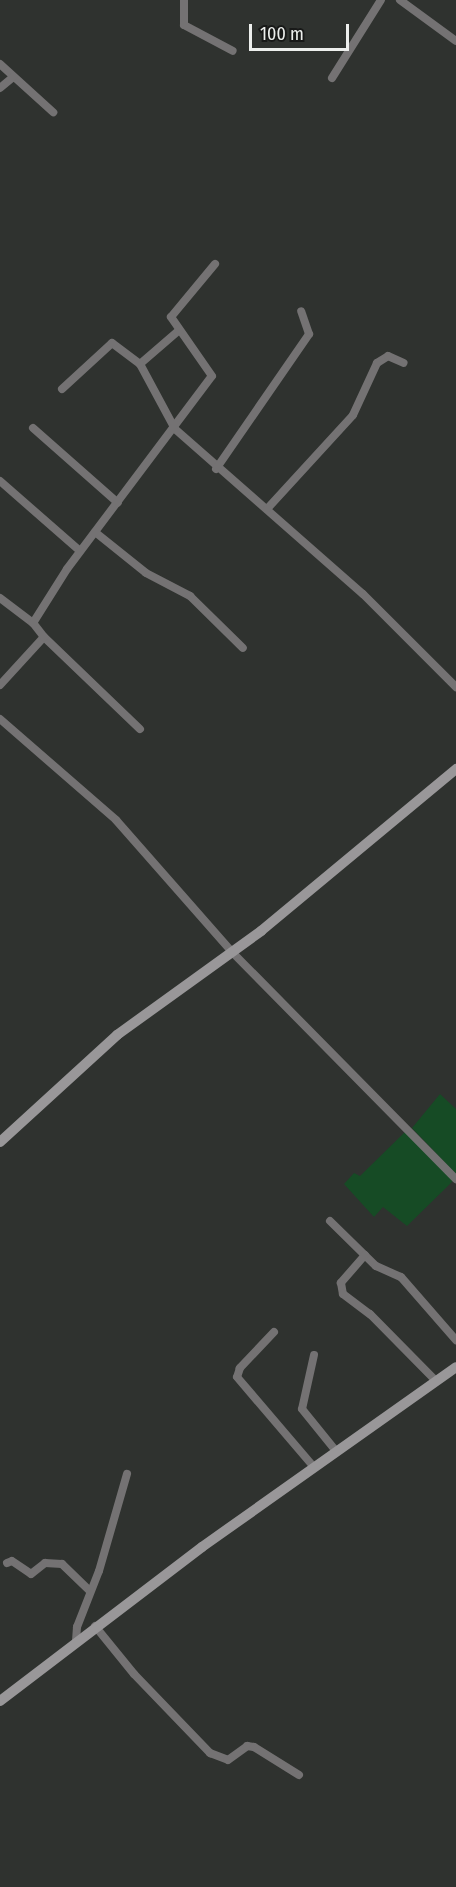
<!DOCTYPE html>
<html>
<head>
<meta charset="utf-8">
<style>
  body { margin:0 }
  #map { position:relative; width:456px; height:1887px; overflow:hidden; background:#2f322f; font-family:"Fira Sans Condensed",sans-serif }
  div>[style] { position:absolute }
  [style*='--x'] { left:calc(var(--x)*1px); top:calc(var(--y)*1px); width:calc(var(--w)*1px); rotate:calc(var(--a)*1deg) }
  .green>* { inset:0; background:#164b25 }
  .street>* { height:8px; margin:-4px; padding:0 4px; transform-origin:4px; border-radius:4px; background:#747273 }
  .secondary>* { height:10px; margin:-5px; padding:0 5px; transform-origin:5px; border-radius:5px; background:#999799 }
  span { translate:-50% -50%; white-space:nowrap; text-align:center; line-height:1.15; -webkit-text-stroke:4.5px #181918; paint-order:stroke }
  .scale { position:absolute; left:249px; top:24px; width:100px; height:27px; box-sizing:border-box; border:3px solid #edefed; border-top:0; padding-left:8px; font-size:18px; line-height:21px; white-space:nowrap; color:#edefed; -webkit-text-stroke:4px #181918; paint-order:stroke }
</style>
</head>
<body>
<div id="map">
  <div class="green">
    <i style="clip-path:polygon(440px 1094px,456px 1109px,456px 1174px,412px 1128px)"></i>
    <i style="clip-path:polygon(406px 1131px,454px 1180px,407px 1226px,383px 1207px,374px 1217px,344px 1184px,354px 1173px,360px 1176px)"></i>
  </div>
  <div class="street">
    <i style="--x:184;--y:0;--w:25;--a:90"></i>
    <i style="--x:184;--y:25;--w:55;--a:28"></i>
    <i style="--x:400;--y:0;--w:69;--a:36.2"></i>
    <i style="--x:0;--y:64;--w:72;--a:42.2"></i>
    <i style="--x:332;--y:78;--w:92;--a:-57.9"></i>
    <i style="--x:0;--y:88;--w:17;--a:-40"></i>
    <i style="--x:177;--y:332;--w:49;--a:139.1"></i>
    <i style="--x:140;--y:364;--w:74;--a:61.7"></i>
    <i style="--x:175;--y:429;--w:250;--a:41.3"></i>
    <i style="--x:363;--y:594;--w:132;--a:45"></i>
    <i style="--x:62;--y:389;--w:68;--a:-42.6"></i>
    <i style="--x:112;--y:343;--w:35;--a:37"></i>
    <i style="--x:33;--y:428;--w:113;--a:41.4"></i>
    <i style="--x:216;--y:469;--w:164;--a:-55.4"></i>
    <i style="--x:309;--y:334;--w:24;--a:-109"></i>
    <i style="--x:0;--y:481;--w:106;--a:41.2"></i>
    <i style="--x:267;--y:509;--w:127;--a:-47.5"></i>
    <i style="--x:353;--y:415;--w:57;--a:-65.2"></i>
    <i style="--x:377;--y:363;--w:13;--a:-32"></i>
    <i style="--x:388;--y:356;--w:17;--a:24"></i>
    <i style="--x:95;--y:532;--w:65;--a:38.8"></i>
    <i style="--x:146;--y:573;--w:50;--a:27.6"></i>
    <i style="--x:190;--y:596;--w:74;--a:44.5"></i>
    <i style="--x:0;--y:598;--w:41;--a:37.1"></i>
    <i style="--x:44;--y:637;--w:133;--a:43.8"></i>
    <i style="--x:0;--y:685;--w:65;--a:-47.5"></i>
    <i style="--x:44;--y:637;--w:18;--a:-128"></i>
    <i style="--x:33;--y:623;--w:64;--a:-57.8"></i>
    <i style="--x:67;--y:569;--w:241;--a:-53.1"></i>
    <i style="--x:212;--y:376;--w:72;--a:-124.8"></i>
    <i style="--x:171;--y:317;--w:69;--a:-50.3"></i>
    <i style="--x:0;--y:719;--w:154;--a:41"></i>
    <i style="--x:116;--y:820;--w:176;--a:48.7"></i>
    <i style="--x:232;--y:952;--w:319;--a:45.4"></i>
    <i style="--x:330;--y:1221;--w:64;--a:44.4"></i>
    <i style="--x:376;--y:1266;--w:27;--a:24"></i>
    <i style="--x:401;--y:1277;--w:84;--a:48.9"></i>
    <i style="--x:365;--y:1255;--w:37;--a:131"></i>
    <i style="--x:341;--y:1283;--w:11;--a:80"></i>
    <i style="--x:343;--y:1294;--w:34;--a:37"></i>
    <i style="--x:370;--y:1314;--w:93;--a:45.4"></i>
    <i style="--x:274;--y:1332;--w:50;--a:133.4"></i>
    <i style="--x:240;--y:1368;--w:9;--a:108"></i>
    <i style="--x:237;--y:1377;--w:118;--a:49.5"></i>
    <i style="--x:314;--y:1355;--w:55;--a:102.5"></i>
    <i style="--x:302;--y:1409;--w:54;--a:51"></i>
    <i style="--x:7;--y:1563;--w:5;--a:-22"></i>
    <i style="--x:12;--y:1561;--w:23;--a:34"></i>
    <i style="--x:31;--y:1574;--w:18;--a:-38"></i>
    <i style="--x:45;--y:1563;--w:17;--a:3"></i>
    <i style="--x:62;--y:1564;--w:39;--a:44"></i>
    <i style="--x:95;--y:1626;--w:62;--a:50.9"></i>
    <i style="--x:134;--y:1674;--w:110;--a:46.1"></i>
    <i style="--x:210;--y:1753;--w:19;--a:21"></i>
    <i style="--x:228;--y:1760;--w:24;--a:-36"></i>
    <i style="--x:247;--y:1746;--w:7;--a:8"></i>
    <i style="--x:254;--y:1747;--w:53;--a:31.9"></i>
    <i style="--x:76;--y:1641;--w:14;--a:-86"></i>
    <i style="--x:77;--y:1627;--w:60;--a:-68.6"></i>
    <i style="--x:99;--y:1571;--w:101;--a:-73.9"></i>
  </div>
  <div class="secondary">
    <i style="--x:0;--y:1142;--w:159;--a:-42.4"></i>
    <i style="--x:117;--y:1035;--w:178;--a:-35.8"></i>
    <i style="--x:261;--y:931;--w:254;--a:-39.7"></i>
    <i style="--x:0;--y:1701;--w:254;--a:-37.3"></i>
    <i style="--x:202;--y:1547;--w:311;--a:-35.3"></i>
  </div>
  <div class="scale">100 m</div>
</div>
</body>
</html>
